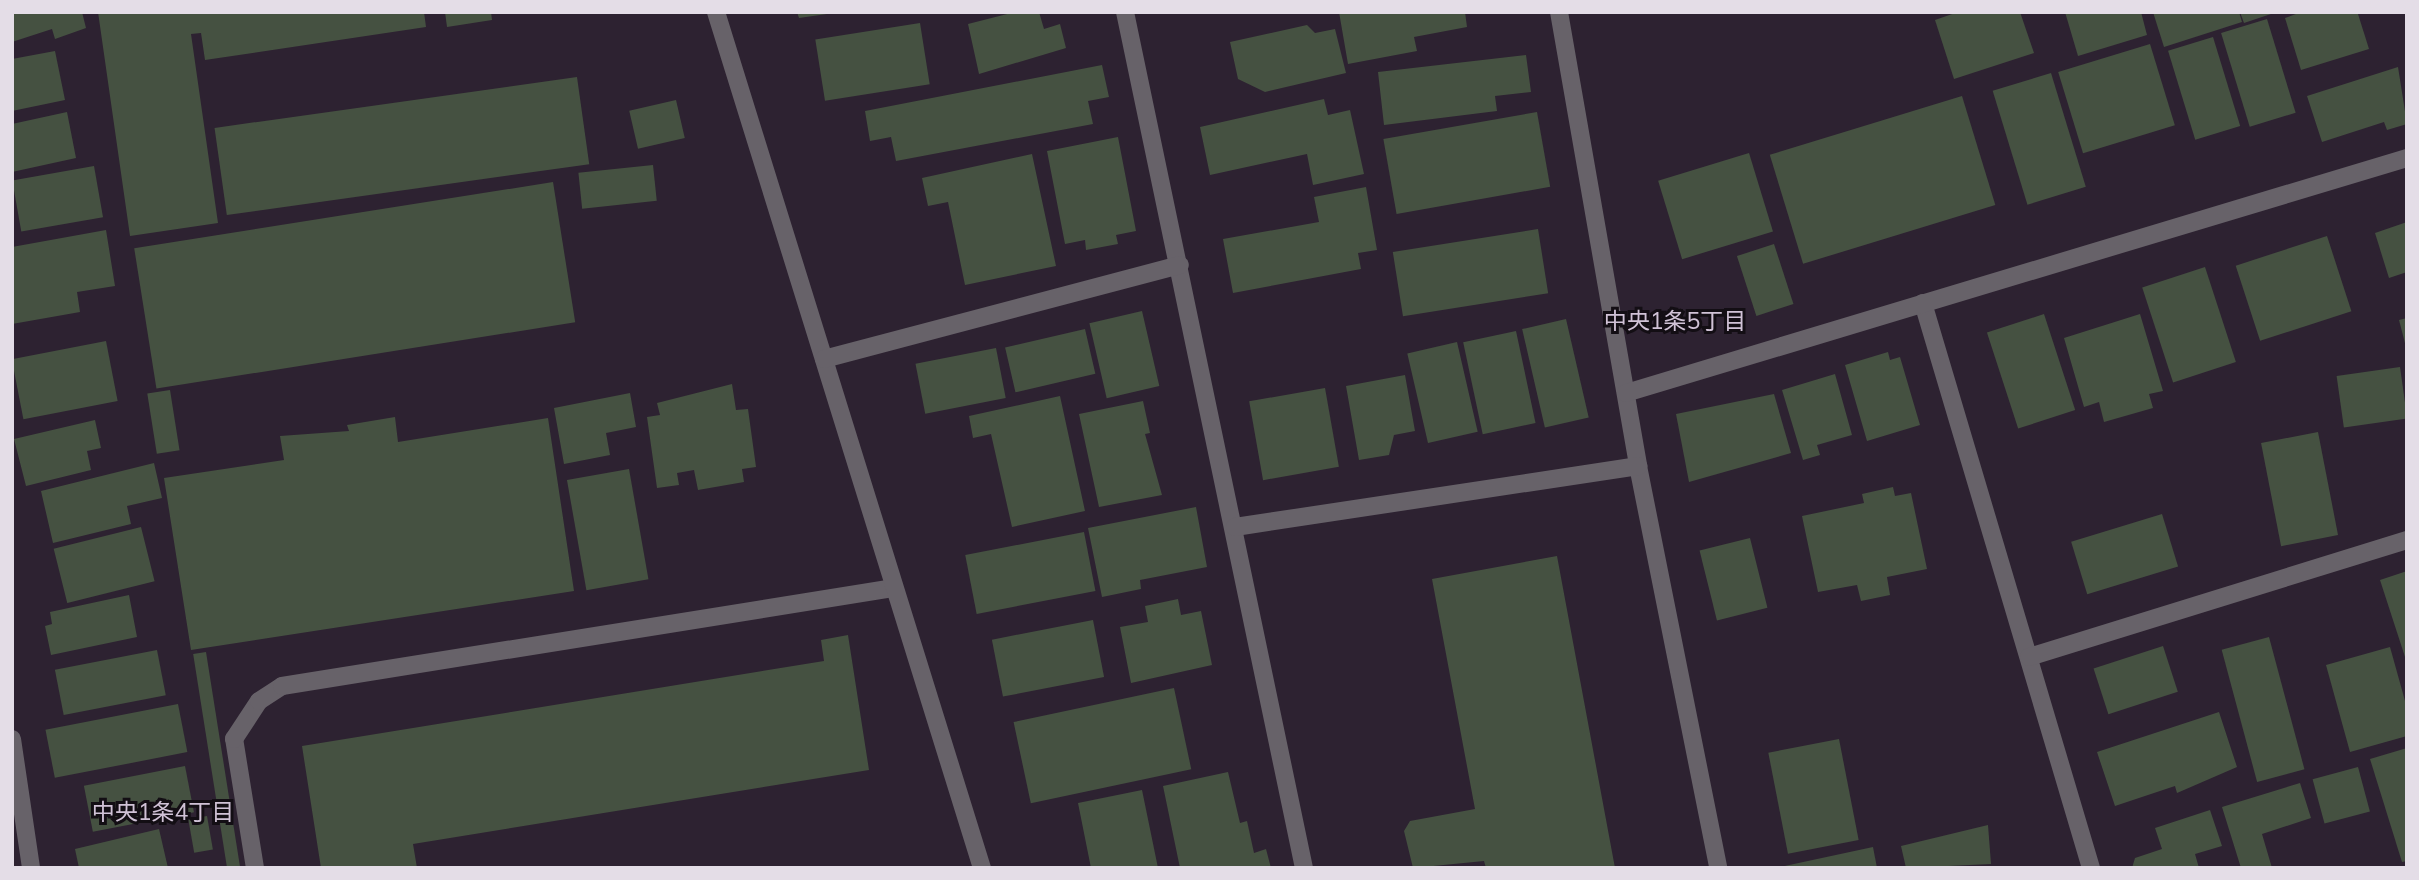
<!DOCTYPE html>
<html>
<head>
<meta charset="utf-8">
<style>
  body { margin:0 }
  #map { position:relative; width:2419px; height:880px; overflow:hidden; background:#2d2231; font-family:Mulish,"Noto Sans JP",sans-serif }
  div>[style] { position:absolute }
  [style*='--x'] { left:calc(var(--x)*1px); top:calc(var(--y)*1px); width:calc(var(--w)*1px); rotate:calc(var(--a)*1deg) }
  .building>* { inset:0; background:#455141; transform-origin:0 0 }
  .service>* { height:18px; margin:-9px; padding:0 9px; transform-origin:9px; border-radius:9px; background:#676269 }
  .minor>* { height:18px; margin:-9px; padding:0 9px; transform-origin:9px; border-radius:9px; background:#676269 }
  span { translate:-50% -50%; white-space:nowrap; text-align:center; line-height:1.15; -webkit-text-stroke:6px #130e14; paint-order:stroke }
  .neighbourhood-label { font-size:23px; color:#d0c2d6 }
  .frame { position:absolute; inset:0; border:14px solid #e4dde7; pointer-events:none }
</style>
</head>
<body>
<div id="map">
  <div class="building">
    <i style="clip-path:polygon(12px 12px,82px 12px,86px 28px,55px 39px,52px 29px,12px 42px)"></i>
    <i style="clip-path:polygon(98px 12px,424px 12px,426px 27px,205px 60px,201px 33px,191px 34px,218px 223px,130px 236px)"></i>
    <i style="clip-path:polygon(445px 12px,491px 12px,492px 20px,447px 27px)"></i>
    <i style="clip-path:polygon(797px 12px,826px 12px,827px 14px,799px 18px)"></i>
    <i style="clip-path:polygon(1015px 12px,1039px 12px,1044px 29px,1060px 24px,1066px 48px,979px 74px,968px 24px)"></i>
    <i style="clip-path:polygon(1339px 12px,1465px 12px,1467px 27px,1414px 37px,1417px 51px,1348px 64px)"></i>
    <i style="clip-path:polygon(1958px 12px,2020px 12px,2034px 53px,1954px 79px,1935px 20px)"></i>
    <i style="clip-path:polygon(2065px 12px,2141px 12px,2147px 35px,2078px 56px)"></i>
    <i style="clip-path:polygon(2153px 12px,2239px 12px,2242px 22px,2164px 47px)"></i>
    <i style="clip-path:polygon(2240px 12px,2274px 12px,2274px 13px,2244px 23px)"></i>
    <i style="clip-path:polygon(2301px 12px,2358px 14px,2369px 49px,2301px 70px,2285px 18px)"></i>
    <i style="left:2267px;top:19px;width:98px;height:48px;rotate:73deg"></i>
    <i style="left:920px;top:23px;width:62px;height:106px;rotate:81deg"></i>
    <i style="clip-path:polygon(1307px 25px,1315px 33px,1335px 29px,1346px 73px,1265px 92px,1238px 79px,1230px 42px)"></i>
    <i style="left:2213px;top:37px;width:93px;height:47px;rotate:73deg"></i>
    <i style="left:2150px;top:44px;width:85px;height:96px;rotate:73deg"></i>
    <i style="clip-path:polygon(55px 51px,65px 100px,12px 111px,12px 59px)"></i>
    <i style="clip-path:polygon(1526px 55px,1531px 92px,1495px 96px,1497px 111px,1384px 125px,1378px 72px)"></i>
    <i style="clip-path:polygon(1102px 65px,1109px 97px,1088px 101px,1093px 124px,896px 161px,891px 137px,870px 141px,865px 111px)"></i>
    <i style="clip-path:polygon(2398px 67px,2407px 124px,2387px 130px,2384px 122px,2322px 142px,2307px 96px)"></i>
    <i style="left:2051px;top:73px;width:119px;height:61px;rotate:73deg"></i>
    <i style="left:577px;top:77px;width:88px;height:366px;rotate:82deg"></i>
    <i style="left:1962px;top:96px;width:114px;height:201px;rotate:73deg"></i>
    <i style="clip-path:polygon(1324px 99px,1328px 115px,1350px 110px,1364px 174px,1313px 185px,1307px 154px,1210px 175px,1200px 127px)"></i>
    <i style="left:676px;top:100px;width:39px;height:48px;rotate:77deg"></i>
    <i style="clip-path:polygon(67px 112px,76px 158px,12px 172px,12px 124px)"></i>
    <i style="left:1537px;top:112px;width:76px;height:156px;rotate:80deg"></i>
    <i style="clip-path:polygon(1118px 137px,1136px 231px,1116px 235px,1118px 244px,1086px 250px,1085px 240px,1065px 244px,1047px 151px)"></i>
    <i style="left:1749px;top:153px;width:82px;height:95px;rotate:73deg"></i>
    <i style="clip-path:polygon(1032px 154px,1056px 266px,965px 285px,948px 202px,928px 206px,922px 178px)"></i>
    <i style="left:653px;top:165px;width:36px;height:75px;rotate:84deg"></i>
    <i style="left:94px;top:166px;width:52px;height:83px;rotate:80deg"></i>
    <i style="left:553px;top:182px;width:142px;height:424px;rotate:81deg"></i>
    <i style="clip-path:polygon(1366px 187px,1377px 250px,1358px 253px,1361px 269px,1233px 293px,1223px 239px,1319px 222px,1314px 197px)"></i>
    <i style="clip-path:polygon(2407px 222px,2407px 272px,2389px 278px,2375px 233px)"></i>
    <i style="left:1538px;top:229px;width:65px;height:147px;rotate:81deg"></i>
    <i style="clip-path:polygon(106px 230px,115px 286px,77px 292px,80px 312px,12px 324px,12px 247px)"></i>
    <i style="left:2327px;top:236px;width:79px;height:96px;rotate:72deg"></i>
    <i style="left:1774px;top:244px;width:63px;height:39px;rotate:72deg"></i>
    <i style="left:2205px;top:267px;width:100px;height:66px;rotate:72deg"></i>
    <i style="left:1142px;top:311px;width:77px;height:54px;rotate:77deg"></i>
    <i style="left:2044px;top:314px;width:101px;height:60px;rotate:72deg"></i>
    <i style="clip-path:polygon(2140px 314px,2163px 391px,2149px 394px,2153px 408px,2104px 422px,2099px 402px,2084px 407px,2064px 338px)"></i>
    <i style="clip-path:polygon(2407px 318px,2407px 347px,2406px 347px,2399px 320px)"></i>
    <i style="left:1566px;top:319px;width:101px;height:45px;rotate:77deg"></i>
    <i style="left:1085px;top:329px;width:46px;height:82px;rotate:77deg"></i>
    <i style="left:1516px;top:331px;width:94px;height:54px;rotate:78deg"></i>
    <i style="left:106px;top:341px;width:61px;height:96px;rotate:79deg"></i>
    <i style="left:1457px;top:342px;width:92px;height:51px;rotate:77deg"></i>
    <i style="left:996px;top:348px;width:51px;height:82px;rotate:79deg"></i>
    <i style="clip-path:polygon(1888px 352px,1890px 360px,1900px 357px,1920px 425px,1867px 441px,1845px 365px)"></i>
    <i style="left:2400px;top:367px;width:52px;height:64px;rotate:82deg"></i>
    <i style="clip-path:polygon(1835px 374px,1852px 435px,1817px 445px,1820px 455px,1803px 460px,1782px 390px)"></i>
    <i style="clip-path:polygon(1405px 375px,1415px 431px,1394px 435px,1389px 455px,1359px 460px,1346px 386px)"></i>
    <i style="clip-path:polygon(732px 384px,736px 410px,748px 409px,756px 467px,742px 469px,744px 482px,698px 490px,694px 470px,677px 473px,679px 485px,657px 488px,647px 417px,660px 415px,657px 403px)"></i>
    <i style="left:1325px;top:388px;width:80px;height:77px;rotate:80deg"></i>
    <i style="left:170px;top:390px;width:61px;height:23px;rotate:81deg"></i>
    <i style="clip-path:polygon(630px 393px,636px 427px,606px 433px,610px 455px,564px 464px,554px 408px)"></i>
    <i style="clip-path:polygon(1774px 394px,1791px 453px,1689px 482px,1676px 414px)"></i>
    <i style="clip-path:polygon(1060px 396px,1085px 511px,1012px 527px,991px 434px,973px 438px,969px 416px)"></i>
    <i style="clip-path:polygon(1143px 401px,1150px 433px,1145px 434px,1162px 495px,1099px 507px,1079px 414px)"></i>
    <i style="clip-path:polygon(395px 417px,398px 442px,548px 418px,574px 591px,191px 650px,164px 478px,284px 460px,280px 436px,349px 431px,347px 425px)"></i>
    <i style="clip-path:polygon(95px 420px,101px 448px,87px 451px,91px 470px,26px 486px,14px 439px)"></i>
    <i style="left:2318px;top:432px;width:105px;height:58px;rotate:79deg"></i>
    <i style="clip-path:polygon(154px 463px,162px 498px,127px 506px,131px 524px,53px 543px,41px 491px)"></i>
    <i style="left:629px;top:469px;width:112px;height:63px;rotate:80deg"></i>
    <i style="clip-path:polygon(1893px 487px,1895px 496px,1911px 493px,1927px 569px,1887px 577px,1890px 595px,1861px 601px,1857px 585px,1818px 592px,1802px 516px,1864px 503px,1862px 494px)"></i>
    <i style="clip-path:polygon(1196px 507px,1207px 567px,1140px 580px,1141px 589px,1102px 597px,1088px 528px)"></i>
    <i style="left:2162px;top:514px;width:55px;height:95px;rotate:73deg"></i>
    <i style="left:141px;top:527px;width:56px;height:90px;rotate:76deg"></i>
    <i style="left:1084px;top:532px;width:60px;height:121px;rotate:79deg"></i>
    <i style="left:1750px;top:538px;width:72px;height:52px;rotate:76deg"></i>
    <i style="clip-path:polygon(1557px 556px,1615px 868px,1486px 868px,1484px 861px,1413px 868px,1404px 831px,1410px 821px,1475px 809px,1432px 579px)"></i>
    <i style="clip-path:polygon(2407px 571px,2407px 660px,2406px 660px,2380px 580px)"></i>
    <i style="clip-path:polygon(129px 595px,137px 637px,51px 655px,45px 626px,52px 624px,50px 612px)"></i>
    <i style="clip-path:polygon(1178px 599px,1181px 615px,1201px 611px,1212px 665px,1131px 683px,1120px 627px,1148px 622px,1145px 606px)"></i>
    <i style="left:1093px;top:620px;width:58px;height:103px;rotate:79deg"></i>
    <i style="clip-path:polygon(848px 635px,869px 770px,413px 844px,417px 868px,321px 868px,302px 746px,824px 661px,821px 640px)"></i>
    <i style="left:2269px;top:637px;width:137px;height:49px;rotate:75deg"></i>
    <i style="left:2163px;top:646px;width:48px;height:73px;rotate:72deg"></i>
    <i style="clip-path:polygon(2390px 647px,2407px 708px,2407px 736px,2350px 752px,2326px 665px)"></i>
    <i style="left:157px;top:650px;width:46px;height:104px;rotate:79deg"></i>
    <i style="left:206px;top:652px;width:219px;height:13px;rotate:81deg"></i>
    <i style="left:1174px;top:688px;width:83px;height:164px;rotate:78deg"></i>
    <i style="left:178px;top:704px;width:49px;height:135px;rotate:79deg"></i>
    <i style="clip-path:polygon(2219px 712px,2237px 767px,2177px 793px,2175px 786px,2115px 806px,2097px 752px)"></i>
    <i style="left:1839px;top:739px;width:103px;height:72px;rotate:79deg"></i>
    <i style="clip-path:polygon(2407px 748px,2407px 861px,2402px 862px,2370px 759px)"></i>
    <i style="left:185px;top:766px;width:47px;height:103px;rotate:79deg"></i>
    <i style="left:2358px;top:767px;width:46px;height:47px;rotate:75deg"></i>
    <i style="clip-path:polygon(1228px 772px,1240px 823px,1247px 821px,1254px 853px,1266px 849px,1271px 868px,1180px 868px,1163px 786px)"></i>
    <i style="clip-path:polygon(2300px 783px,2311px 818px,2262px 834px,2272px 868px,2241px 868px,2222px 807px)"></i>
    <i style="clip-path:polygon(1142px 790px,1158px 868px,1091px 868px,1078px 803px)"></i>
    <i style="clip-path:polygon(2210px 810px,2222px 846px,2195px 854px,2199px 868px,2132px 868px,2135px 858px,2162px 849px,2155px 828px)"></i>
    <i style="left:207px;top:816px;width:34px;height:19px;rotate:80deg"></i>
    <i style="clip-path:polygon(1988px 825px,1991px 864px,1906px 868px,1901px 846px)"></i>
    <i style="clip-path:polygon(159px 829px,168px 868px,79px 868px,75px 849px)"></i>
    <i style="clip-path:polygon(1873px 847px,1877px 868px,1780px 868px,1780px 867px)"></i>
  </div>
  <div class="service">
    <i style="--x:255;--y:868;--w:131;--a:-99.2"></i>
    <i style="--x:234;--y:739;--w:45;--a:-56.7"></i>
    <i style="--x:259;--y:701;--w:27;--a:-33"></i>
    <i style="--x:282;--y:686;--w:620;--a:-9.1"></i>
  </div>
  <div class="minor">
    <i style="--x:716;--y:12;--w:896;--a:72.74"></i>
    <i style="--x:1125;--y:12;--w:875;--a:78.19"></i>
    <i style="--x:1559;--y:12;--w:461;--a:80.1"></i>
    <i style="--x:1638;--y:466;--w:410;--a:78.7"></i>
    <i style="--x:1923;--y:303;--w:589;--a:73.44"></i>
    <i style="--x:824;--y:359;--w:368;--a:-14.8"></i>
    <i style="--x:1626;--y:393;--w:816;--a:-16.75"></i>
    <i style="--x:1235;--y:527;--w:408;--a:-8.6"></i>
    <i style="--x:2029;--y:657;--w:396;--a:-17.2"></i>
    <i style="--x:12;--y:739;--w:130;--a:81.6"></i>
  </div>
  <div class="neighbourhood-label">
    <span style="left:1675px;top:321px">中央1条5丁目</span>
    <span style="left:163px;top:812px">中央1条4丁目</span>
  </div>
  <div class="frame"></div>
</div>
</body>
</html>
